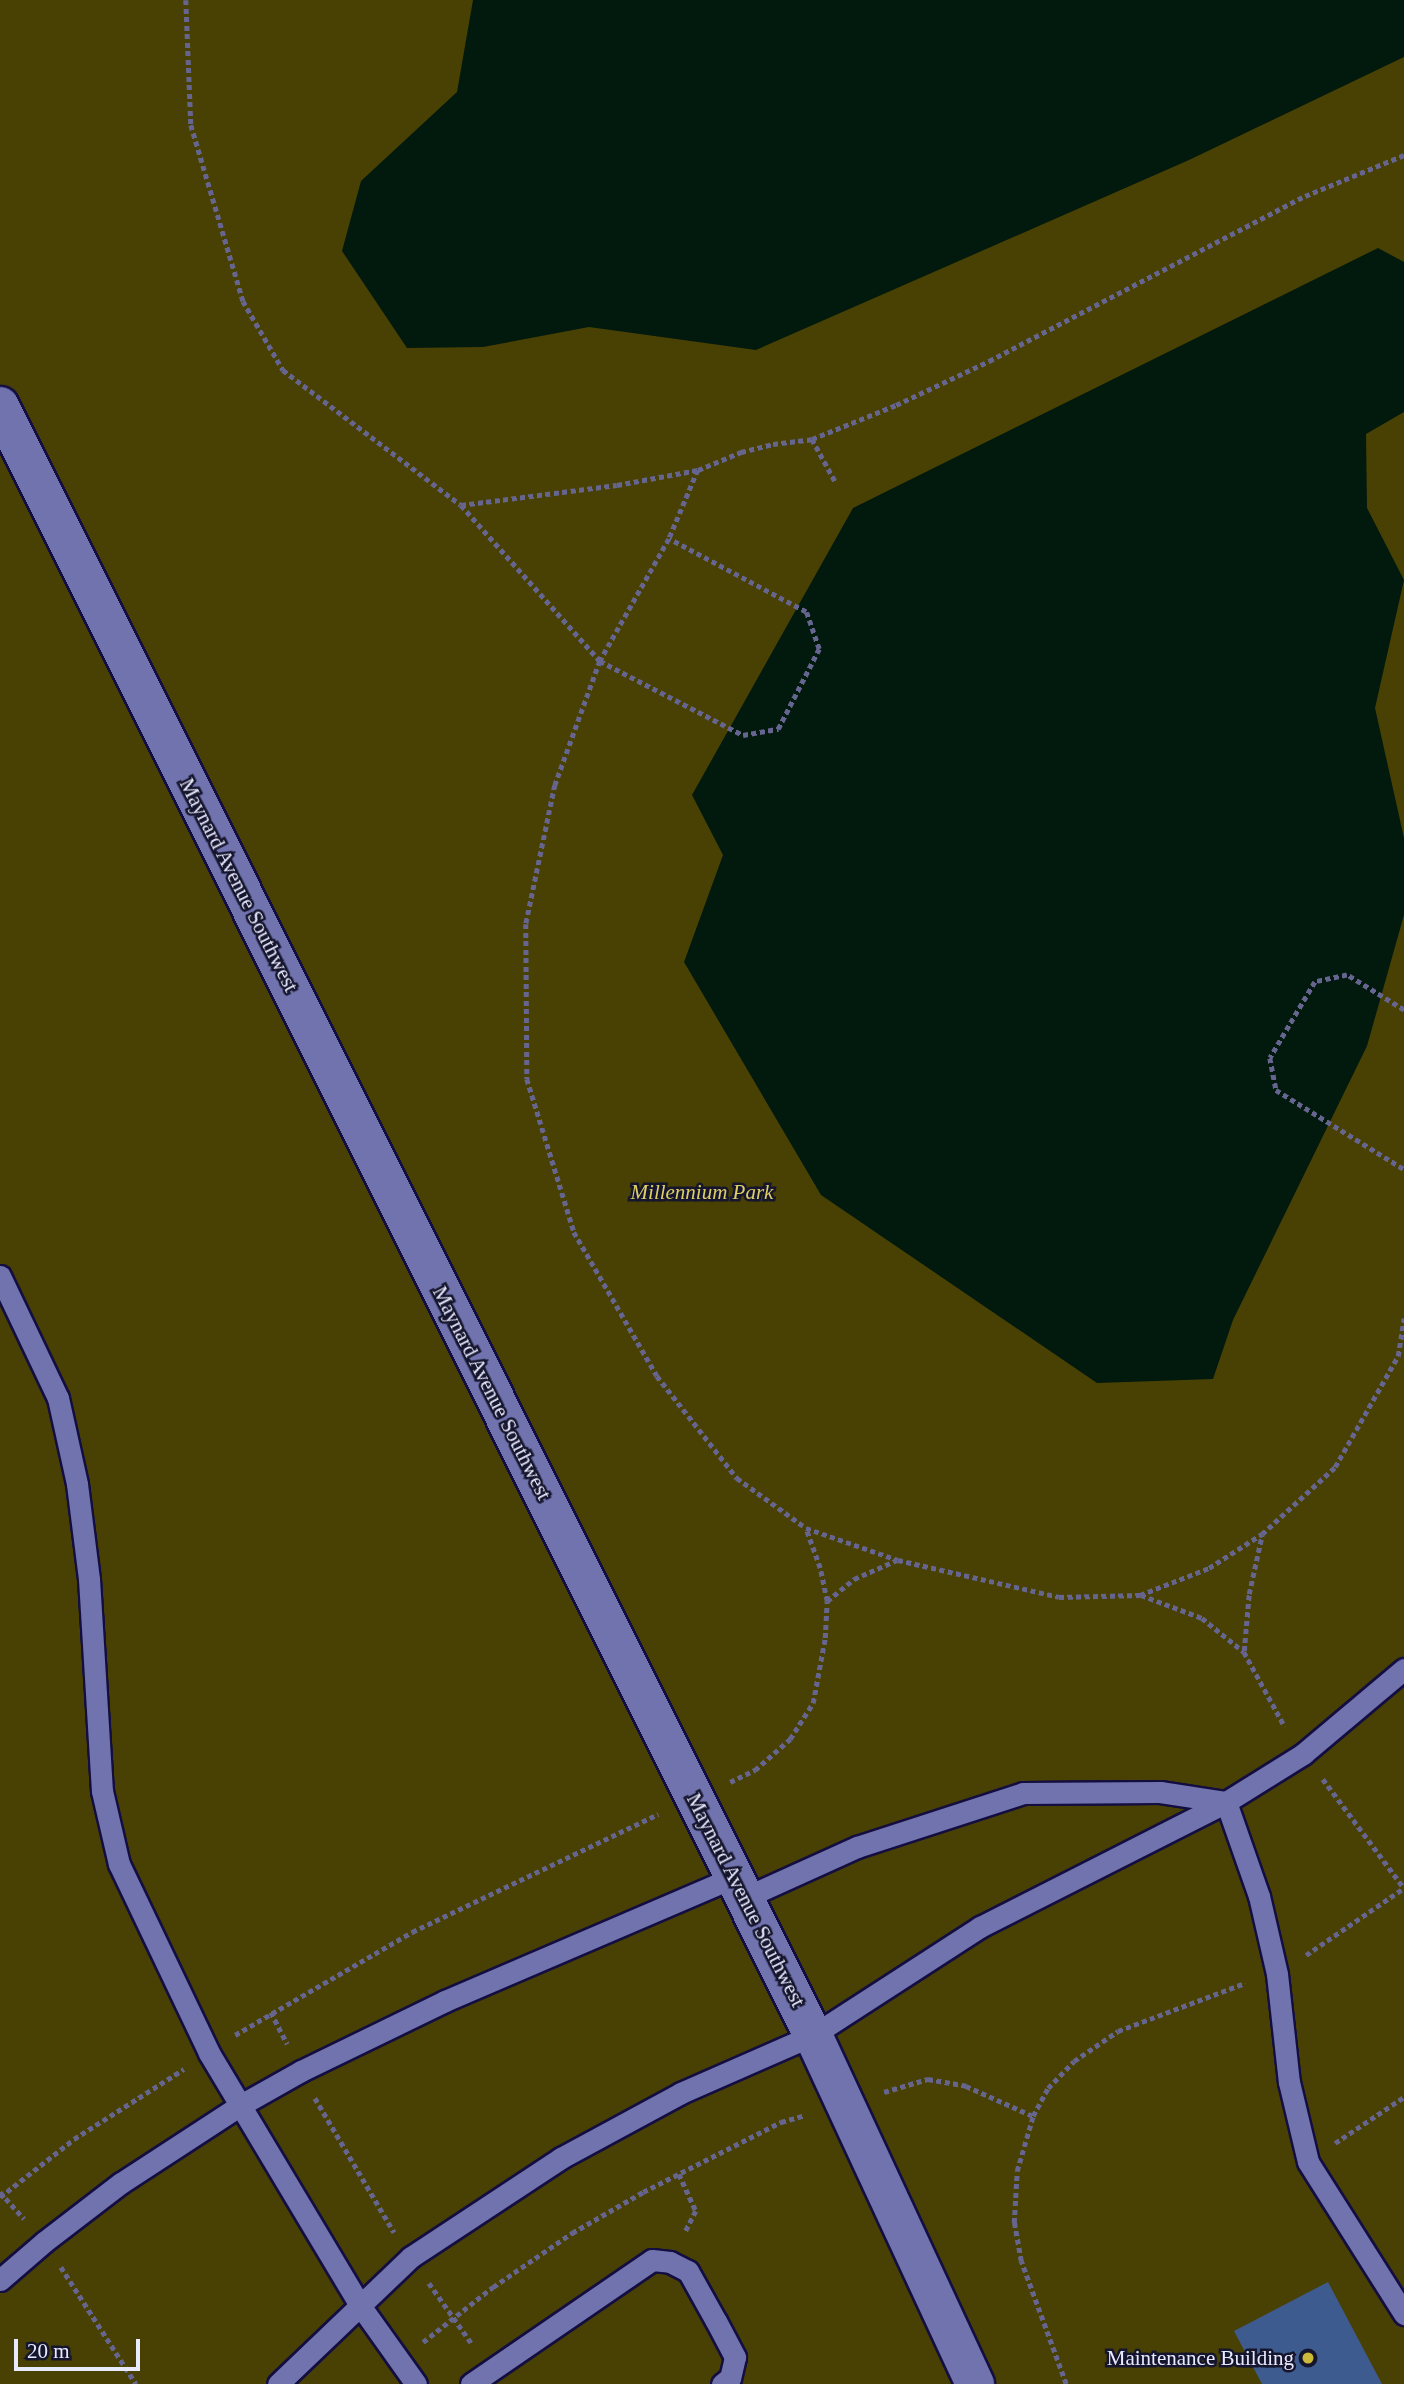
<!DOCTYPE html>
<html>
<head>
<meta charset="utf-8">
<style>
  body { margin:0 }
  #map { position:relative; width:1404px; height:2384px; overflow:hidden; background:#2a285c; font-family:Georgia,serif }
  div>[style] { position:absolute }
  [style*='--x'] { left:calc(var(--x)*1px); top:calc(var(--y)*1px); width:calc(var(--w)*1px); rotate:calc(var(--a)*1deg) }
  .green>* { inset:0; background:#494103; transform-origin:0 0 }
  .water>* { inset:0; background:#02190e }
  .building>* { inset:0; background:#3e5b8f }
  .path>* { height:4.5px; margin-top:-2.25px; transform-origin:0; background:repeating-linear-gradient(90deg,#66658f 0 5px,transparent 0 8.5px) }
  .roads { filter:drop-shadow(2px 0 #140e40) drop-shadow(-2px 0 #140e40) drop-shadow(0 2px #140e40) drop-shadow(0 -2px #140e40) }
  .service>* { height:21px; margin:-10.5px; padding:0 10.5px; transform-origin:10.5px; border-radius:10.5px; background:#7073ae }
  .minor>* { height:38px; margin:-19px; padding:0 19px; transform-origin:19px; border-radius:19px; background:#7073ae }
  .dots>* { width:19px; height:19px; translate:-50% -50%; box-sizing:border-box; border:4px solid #15152d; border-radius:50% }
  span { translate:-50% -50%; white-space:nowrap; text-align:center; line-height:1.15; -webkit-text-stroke:5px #15152d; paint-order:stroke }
  .street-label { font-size:21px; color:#e8eafe }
  .park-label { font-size:21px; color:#decf67; font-style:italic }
  .poi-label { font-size:21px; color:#e8eafe }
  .right { translate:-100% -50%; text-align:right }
  .scale { position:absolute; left:14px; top:2339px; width:126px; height:32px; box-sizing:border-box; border:4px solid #e8eafe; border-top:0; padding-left:9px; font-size:21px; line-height:24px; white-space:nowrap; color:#e8eafe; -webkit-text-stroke:5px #15152d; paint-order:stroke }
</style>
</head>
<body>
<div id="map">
  <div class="green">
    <i style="left:0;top:0;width:1404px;height:2384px"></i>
  </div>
  <div class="water">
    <i style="clip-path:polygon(473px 0,1404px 0,1404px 57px,1189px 160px,756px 350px,589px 327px,483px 347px,407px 348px,342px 251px,361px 181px,457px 92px)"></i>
    <i style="clip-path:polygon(1378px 248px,1404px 262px,1404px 412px,1366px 434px,1367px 508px,1404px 580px,1375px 708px,1404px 838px,1404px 915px,1367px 1046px,1233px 1320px,1213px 1379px,1097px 1383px,821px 1195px,684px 962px,723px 855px,692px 795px,853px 508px)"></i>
  </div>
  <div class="building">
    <i style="clip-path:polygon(1328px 2282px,1382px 2384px,1262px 2384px,1234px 2331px)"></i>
  </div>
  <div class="path">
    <i style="--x:186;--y:0;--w:125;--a:87.7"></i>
    <i style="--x:191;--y:125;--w:184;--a:73.5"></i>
    <i style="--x:243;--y:301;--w:80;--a:59.9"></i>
    <i style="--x:283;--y:370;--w:223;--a:37.2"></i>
    <i style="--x:461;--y:505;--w:209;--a:48.3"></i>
    <i style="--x:600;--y:661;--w:161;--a:27.4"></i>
    <i style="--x:743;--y:735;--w:36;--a:-10"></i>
    <i style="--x:778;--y:729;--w:90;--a:-62.9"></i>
    <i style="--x:819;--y:649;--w:39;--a:-109"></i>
    <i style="--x:806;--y:612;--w:155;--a:-151.9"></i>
    <i style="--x:812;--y:439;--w:48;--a:61.3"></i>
    <i style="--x:698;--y:470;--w:75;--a:112.8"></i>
    <i style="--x:669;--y:539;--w:140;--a:119.5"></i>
    <i style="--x:600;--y:661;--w:132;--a:109.9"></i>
    <i style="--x:555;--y:785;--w:142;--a:101.8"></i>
    <i style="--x:526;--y:924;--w:155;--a:89.6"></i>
    <i style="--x:527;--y:1079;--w:160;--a:72.9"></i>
    <i style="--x:574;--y:1232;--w:166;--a:60"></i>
    <i style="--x:657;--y:1376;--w:130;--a:51.9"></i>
    <i style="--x:737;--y:1478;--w:85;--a:35.9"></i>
    <i style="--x:806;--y:1528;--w:97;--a:19.2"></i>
    <i style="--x:898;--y:1560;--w:165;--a:12.9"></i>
    <i style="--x:1059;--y:1597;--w:81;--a:-1.4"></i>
    <i style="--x:1140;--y:1595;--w:74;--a:-21.4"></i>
    <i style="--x:1209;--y:1568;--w:63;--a:-32.7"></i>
    <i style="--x:1262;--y:1534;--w:99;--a:-42.5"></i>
    <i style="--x:1335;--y:1467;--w:128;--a:-60.4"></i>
    <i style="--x:1398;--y:1356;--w:38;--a:-81"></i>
    <i style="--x:461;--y:505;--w:157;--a:-7.3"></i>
    <i style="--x:617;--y:485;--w:82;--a:-10.5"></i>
    <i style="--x:698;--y:470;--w:47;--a:-22.7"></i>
    <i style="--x:741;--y:452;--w:33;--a:-14"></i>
    <i style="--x:773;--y:444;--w:39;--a:-7"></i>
    <i style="--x:812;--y:439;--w:91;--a:-22"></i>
    <i style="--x:896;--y:405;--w:103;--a:-25.3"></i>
    <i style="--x:989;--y:361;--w:356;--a:-27.6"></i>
    <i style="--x:1305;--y:196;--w:107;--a:-22.5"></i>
    <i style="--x:1404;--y:1010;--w:67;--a:-148.4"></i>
    <i style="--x:1347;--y:975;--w:33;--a:168"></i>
    <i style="--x:1315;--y:982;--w:88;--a:120.6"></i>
    <i style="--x:1270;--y:1058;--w:33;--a:79"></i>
    <i style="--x:1276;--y:1090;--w:150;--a:31.7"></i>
    <i style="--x:1141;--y:1595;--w:65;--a:20.7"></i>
    <i style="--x:1202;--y:1618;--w:54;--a:39"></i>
    <i style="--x:1244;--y:1652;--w:85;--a:61.3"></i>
    <i style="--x:827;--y:1601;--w:35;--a:-39"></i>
    <i style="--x:854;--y:1579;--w:47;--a:-23.8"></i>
    <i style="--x:1244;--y:1651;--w:57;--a:-85"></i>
    <i style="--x:1249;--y:1594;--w:60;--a:-77.6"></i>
    <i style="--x:1323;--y:1779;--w:136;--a:53.4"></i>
    <i style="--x:730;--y:1782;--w:28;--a:-26"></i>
    <i style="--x:755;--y:1770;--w:47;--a:-41.5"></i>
    <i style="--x:790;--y:1739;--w:43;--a:-57.4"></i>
    <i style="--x:813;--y:1703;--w:66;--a:-79.5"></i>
    <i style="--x:825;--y:1638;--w:37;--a:-87"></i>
    <i style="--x:827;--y:1601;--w:34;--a:-102"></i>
    <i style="--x:820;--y:1568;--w:41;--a:-109.7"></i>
    <i style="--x:1306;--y:1955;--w:119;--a:-34.4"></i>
    <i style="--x:271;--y:2012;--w:36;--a:63"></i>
    <i style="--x:235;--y:2035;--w:205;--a:-30.2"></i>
    <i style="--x:412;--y:1932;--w:273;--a:-25.6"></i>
    <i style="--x:884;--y:2092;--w:46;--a:-16.5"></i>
    <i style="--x:928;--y:2079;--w:39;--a:10"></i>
    <i style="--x:966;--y:2086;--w:73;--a:24.1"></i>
    <i style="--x:315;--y:2098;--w:156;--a:59.5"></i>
    <i style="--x:1335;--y:2143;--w:83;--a:-33.7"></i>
    <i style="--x:679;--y:2174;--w:41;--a:65.3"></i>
    <i style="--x:696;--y:2211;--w:25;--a:117"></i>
    <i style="--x:0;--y:2192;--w:36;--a:48"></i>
    <i style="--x:0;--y:2197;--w:94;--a:-38.1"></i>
    <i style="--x:74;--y:2139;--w:130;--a:-32.5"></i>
    <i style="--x:61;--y:2267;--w:139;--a:57.3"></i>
    <i style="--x:429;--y:2283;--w:75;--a:54.8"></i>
    <i style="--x:423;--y:2342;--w:89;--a:-38.2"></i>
    <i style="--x:493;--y:2287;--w:96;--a:-34.4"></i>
    <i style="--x:572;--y:2233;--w:82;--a:-30"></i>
    <i style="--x:643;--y:2192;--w:155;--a:-26.9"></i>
    <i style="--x:781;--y:2122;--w:25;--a:-16"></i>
    <i style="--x:1066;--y:2384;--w:131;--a:-110.1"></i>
    <i style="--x:1021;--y:2261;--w:39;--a:-100"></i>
    <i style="--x:1014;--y:2223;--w:52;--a:-86.7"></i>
    <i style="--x:1017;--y:2171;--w:57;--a:-73.8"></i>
    <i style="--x:1033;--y:2116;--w:32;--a:-62"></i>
    <i style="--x:1048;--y:2088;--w:37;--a:-46"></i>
    <i style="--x:1074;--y:2061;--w:53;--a:-34.3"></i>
    <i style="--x:1118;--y:2031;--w:136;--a:-20.7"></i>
  </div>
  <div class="roads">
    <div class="service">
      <i style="--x:0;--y:1276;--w:135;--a:64.6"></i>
      <i style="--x:58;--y:1398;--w:88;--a:77.5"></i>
      <i style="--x:77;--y:1484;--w:96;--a:82.8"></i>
      <i style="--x:89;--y:1579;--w:212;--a:86.5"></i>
      <i style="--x:102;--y:1791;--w:75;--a:76.9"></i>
      <i style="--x:119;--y:1864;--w:209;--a:64.5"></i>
      <i style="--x:209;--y:2053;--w:292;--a:59.1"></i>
      <i style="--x:359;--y:2304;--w:98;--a:54.5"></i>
      <i style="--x:1226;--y:1802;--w:100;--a:70.7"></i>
      <i style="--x:1259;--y:1896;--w:80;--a:77"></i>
      <i style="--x:1277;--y:1974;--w:109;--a:83.7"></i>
      <i style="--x:1289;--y:2082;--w:82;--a:76.6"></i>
      <i style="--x:1308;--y:2162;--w:180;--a:57.7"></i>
      <i style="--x:744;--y:1898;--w:124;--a:-24.3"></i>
      <i style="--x:857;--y:1847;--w:175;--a:-18"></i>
      <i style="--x:1023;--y:1793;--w:137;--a:-0.4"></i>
      <i style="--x:1160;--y:1792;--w:67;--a:8.6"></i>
      <i style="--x:0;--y:2280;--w:58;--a:-40.8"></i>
      <i style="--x:44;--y:2242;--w:97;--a:-37.5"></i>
      <i style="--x:121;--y:2183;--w:141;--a:-33.1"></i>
      <i style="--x:239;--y:2106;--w:71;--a:-29.4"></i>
      <i style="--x:301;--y:2071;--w:160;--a:-25.9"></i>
      <i style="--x:445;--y:2001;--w:314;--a:-23.2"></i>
      <i style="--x:278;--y:2384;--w:184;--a:-43.7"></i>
      <i style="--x:411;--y:2257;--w:180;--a:-33.4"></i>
      <i style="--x:561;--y:2158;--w:136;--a:-28.4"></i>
      <i style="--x:681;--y:2093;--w:144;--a:-23.7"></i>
      <i style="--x:813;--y:2035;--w:199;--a:-32.9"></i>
      <i style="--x:980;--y:1927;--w:276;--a:-26.9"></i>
      <i style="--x:1226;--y:1802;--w:91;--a:-31.9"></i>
      <i style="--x:1303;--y:1754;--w:132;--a:-40.1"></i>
      <i style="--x:471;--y:2384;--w:219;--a:-34.4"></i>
      <i style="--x:652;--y:2260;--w:18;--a:6"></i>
      <i style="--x:670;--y:2262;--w:20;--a:27"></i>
      <i style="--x:688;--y:2271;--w:57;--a:60.8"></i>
      <i style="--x:716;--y:2321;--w:41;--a:62.2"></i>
      <i style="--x:735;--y:2357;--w:22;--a:103"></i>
      <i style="--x:730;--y:2378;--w:10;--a:143"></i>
    </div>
    <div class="minor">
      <i style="--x:0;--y:406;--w:1821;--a:63.48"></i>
      <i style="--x:813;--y:2035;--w:385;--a:65.1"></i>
    </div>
  </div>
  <div class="dots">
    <i style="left:1308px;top:2358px;background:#ccb939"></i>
  </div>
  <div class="street-label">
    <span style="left:239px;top:885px;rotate:63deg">Maynard Avenue Southwest</span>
    <span style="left:492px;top:1393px;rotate:63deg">Maynard Avenue Southwest</span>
    <span style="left:746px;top:1900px;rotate:63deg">Maynard Avenue Southwest</span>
  </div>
  <div class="park-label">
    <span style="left:702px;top:1192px">Millennium Park</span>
  </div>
  <div class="poi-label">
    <span class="right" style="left:1294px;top:2358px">Maintenance Building</span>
  </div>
  <div class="scale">20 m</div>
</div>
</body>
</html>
